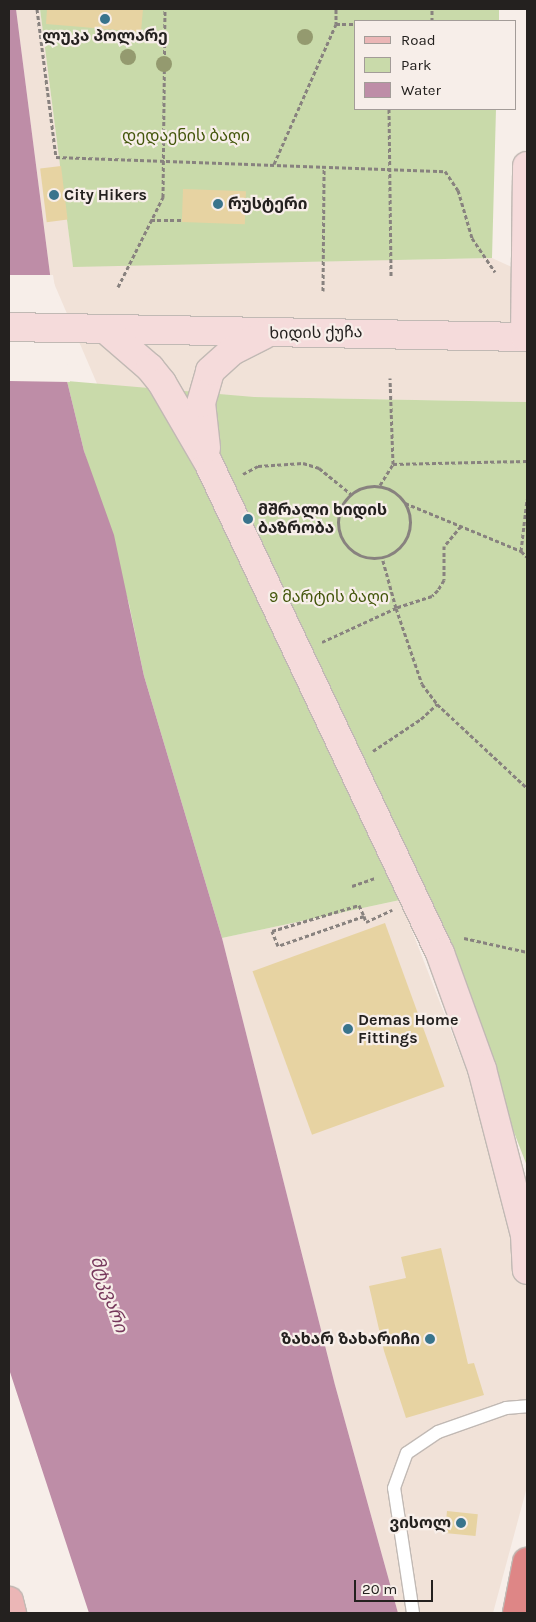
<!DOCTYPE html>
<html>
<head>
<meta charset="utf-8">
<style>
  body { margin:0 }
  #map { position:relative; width:536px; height:1622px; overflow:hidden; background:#f7eee9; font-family:Karla,"Noto Sans Georgian",sans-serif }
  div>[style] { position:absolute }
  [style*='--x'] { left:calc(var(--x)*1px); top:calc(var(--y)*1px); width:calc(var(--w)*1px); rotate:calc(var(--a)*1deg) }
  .built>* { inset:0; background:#f1e2d8 }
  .green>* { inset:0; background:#c9daaa }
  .water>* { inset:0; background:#be8da7 }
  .pier>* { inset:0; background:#f7eee9 }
  .building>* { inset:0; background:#e7d3a2; transform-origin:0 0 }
  .path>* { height:3px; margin-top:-1.5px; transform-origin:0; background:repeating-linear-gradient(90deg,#88827f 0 4px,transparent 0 6.5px) }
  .path>.ring { margin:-1.5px; padding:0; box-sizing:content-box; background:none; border:3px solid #88827f; border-radius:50% }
  .roads { filter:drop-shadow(1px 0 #c1b9b4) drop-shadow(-1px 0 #c1b9b4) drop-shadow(0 1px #c1b9b4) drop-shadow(0 -1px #c1b9b4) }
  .lane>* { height:12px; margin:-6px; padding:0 6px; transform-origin:6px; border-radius:6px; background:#fff }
  .secondary>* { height:28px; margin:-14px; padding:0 14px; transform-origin:14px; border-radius:14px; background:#f5dbdb }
  .primary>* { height:28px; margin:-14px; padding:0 14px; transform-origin:14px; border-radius:14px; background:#ebb6b6 }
  .highway>* { height:28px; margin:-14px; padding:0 14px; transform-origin:14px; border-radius:14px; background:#de8686 }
  .trees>* { width:16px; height:16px; margin:-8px; border-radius:50%; background:#949a6f }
  .dots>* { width:14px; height:14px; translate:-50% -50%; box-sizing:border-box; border:2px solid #f7eee9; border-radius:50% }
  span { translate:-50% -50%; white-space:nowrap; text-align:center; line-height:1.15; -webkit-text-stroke:4.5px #f7eee9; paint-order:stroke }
  .poi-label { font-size:16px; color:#24211f; font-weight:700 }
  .left { translate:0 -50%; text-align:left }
  .right { translate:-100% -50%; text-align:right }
  .park-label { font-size:16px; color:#43560b }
  .street-label { font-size:16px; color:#24211f }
  .water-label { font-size:18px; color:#76385c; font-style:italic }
  .frame { position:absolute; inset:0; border:10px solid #24211f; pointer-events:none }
  .legend { position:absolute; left:354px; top:20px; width:162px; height:90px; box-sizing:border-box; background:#f7eee9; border:1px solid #a39c98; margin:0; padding:6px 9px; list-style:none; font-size:15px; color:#24211f }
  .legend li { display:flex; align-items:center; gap:10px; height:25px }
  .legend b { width:25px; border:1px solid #a39c98 }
  .scale { position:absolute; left:354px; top:1580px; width:79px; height:22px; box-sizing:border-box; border:2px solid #24211f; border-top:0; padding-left:6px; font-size:15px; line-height:18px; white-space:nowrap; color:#24211f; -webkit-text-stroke:4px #f7eee9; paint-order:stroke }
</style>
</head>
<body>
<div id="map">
  <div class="built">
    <i style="clip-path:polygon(16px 9px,40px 9px,73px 266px,492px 258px,527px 274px,527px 402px,254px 397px,404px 877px,98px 386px,50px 274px)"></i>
    <i style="clip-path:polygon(400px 900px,527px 1226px,527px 1487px,493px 1613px,398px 1613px,335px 1385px,222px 938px)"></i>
  </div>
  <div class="green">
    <i style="clip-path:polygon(40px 9px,499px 9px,499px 21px,355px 21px,355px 109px,496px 109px,492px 258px,73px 267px)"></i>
    <i style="clip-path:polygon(67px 381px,254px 397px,527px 402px,527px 1166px,500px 1096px,400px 900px,222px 938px,144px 676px,129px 604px,84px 451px)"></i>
  </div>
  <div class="water">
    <i style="clip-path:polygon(9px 9px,16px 9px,50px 274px,67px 381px,84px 451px,114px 535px,144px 676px,222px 938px,335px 1385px,398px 1613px,89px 1613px,9px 1369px)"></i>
  </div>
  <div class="pier">
    <i style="clip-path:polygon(9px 275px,53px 275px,70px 382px,9px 381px)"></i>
  </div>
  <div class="building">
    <i style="clip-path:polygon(47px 9px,143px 9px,141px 32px,46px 24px)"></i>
    <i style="left:61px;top:166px;width:54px;height:21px;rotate:83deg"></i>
    <i style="left:183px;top:189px;width:63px;height:33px;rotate:2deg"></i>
    <i style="left:385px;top:923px;width:174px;height:141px;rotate:70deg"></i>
    <i style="clip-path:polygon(441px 1248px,468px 1364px,474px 1363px,484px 1395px,406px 1418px,384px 1351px,369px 1286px,406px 1278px,401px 1257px)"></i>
    <i style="left:447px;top:1511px;width:31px;height:22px;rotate:6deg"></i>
  </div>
  <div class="path">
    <i style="--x:37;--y:9;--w:149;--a:82.7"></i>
    <i style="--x:56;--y:157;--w:389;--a:2.1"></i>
    <i style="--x:445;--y:171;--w:23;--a:56"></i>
    <i style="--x:458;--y:190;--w:50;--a:73.7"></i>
    <i style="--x:472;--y:238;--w:41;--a:55.9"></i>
    <i style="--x:336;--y:9;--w:15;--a:90"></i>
    <i style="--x:336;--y:24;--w:19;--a:0"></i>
    <i style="--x:432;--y:21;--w:12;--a:-90"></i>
    <i style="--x:389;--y:109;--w:168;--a:89.3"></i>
    <i style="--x:274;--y:164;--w:153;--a:-66.1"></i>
    <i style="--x:151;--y:220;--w:30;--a:0"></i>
    <i style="--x:118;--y:287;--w:101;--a:-63.4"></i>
    <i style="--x:163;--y:197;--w:188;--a:-89.4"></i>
    <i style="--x:323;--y:291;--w:125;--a:-89.5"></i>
    <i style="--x:393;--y:464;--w:134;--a:-1.3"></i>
    <i style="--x:243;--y:474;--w:17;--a:-28"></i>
    <i style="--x:258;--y:466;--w:45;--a:-3.8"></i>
    <i style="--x:303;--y:463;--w:17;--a:17"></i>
    <i style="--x:319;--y:468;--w:41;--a:39.1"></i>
    <i style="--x:380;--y:485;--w:25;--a:-58"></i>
    <i style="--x:393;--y:464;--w:86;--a:-92"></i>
    <i class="ring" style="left:338px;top:486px;width:69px;height:69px"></i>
    <i style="--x:405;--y:503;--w:126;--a:22.5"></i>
    <i style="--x:521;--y:551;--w:8;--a:45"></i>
    <i style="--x:461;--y:526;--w:26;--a:130"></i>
    <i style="--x:444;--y:546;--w:34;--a:90"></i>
    <i style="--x:444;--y:580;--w:12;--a:121"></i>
    <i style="--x:438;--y:590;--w:8;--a:135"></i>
    <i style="--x:432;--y:596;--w:38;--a:162"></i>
    <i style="--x:396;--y:608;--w:80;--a:71.1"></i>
    <i style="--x:422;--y:684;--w:25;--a:53"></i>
    <i style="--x:437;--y:704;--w:123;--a:43"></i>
    <i style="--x:521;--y:551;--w:52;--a:-83.4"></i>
    <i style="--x:322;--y:642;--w:81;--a:-24.7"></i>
    <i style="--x:396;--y:608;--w:53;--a:-105.4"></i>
    <i style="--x:373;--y:751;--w:58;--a:-33.7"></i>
    <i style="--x:421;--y:719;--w:22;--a:-43"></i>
    <i style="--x:352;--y:886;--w:24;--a:-19"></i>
    <i style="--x:364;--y:916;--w:91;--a:160.8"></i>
    <i style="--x:278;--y:946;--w:16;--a:-112"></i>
    <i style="--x:272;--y:931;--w:91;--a:-16.6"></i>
    <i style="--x:359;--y:905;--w:12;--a:66"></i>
    <i style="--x:364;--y:916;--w:6;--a:72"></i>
    <i style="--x:366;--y:922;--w:29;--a:-25"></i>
    <i style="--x:464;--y:938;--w:65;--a:12.5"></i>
  </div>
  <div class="roads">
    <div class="lane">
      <i style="--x:413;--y:1613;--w:126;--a:-98.6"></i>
      <i style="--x:394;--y:1488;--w:37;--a:-70"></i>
      <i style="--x:407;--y:1453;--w:37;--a:-34"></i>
      <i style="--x:438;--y:1432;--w:72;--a:-19.4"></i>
      <i style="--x:506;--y:1408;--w:21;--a:-5"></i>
    </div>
    <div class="secondary">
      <i style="--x:9;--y:327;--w:518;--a:1.11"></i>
      <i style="--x:105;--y:329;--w:60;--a:40.9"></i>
      <i style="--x:150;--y:368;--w:19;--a:51"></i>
      <i style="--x:162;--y:383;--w:91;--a:59.8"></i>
      <i style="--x:208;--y:462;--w:543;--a:64.71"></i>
      <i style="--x:440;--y:953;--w:123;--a:70.1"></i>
      <i style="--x:482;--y:1069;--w:171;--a:75.5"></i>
      <i style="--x:525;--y:1235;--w:35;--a:87"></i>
      <i style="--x:525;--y:337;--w:171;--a:-89.3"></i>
      <i style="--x:206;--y:448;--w:45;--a:-96.3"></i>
      <i style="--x:201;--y:403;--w:33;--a:-74"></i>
      <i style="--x:210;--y:371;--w:30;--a:-42"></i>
      <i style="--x:232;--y:351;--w:36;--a:-27"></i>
    </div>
    <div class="primary">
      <i style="--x:9;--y:1601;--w:12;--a:76"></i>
    </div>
    <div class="highway">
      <i style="--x:517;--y:1613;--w:52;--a:-78.9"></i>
    </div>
  </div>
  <div class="trees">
    <i style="left:305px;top:37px"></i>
    <i style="left:128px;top:57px"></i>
    <i style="left:164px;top:64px"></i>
  </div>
  <div class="dots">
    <i style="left:105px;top:19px;background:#39748c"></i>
    <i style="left:54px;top:195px;background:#39748c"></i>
    <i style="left:218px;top:204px;background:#39748c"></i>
    <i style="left:248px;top:519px;background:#39748c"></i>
    <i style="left:348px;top:1029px;background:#39748c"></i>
    <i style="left:430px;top:1339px;background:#39748c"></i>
    <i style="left:461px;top:1523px;background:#39748c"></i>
  </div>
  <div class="poi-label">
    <span style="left:105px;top:36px">ლუკა პოლარე</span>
    <span class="left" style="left:64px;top:195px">City Hikers</span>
    <span class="left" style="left:228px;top:204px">რუსტერი</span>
    <span class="left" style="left:258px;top:519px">მშრალი ხიდის<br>ბაზრობა</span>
    <span class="left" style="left:358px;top:1029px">Demas Home<br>Fittings</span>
    <span class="right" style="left:420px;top:1339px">ზახარ ზახარიჩი</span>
    <span class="right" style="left:451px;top:1523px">ვისოლ</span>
  </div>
  <div class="park-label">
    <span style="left:186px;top:136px">დედაენის ბაღი</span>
    <span style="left:329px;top:597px">9 მარტის ბაღი</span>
  </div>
  <div class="street-label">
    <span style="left:316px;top:333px;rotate:-1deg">ხიდის ქუჩა</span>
  </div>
  <div class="water-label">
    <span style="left:109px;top:1294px;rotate:71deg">მტკვარი</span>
  </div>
  <div class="frame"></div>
  <ul class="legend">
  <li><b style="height:6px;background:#ebb6b6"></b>Road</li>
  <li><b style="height:14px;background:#c9daaa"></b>Park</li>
  <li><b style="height:14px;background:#be8da7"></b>Water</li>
  </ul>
  <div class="scale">20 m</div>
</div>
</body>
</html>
